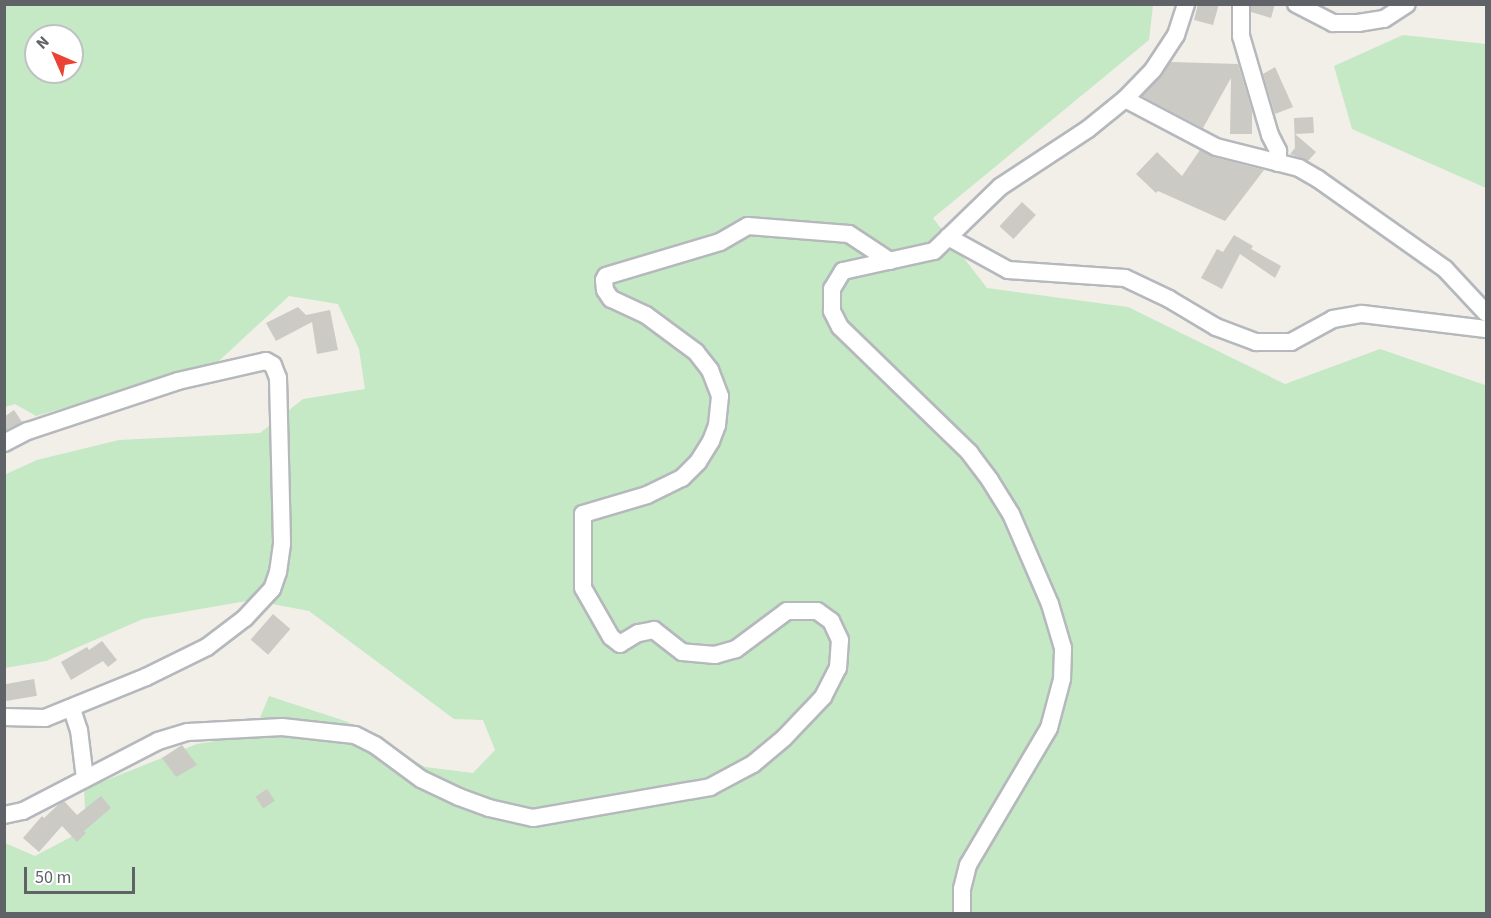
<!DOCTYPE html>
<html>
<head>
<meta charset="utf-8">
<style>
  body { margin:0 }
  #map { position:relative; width:1491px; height:918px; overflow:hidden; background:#f1efe8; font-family:"Source Sans 3",sans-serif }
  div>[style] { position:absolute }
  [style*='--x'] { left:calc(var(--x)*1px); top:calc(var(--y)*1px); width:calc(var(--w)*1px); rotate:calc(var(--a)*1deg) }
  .green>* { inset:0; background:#c5e8c5 }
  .building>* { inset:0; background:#cccac5; transform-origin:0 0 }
  .roads { filter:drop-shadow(2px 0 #b5b8bc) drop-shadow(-2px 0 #b5b8bc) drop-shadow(0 2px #b5b8bc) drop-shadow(0 -2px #b5b8bc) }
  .minor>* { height:16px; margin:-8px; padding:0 8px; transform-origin:8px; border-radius:8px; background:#fff }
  span { translate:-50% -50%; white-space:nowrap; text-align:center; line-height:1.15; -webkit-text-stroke:4.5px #fff; paint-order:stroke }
  .frame { position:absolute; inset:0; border:6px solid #5f6368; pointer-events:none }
  .north { position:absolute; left:24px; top:24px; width:60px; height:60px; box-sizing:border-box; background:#fff; border:2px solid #bfc1c3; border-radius:50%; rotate:315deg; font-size:16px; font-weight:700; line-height:24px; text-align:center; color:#5f6368 }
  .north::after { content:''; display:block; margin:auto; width:21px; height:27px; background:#ea4335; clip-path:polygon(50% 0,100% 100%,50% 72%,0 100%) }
  .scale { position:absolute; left:24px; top:867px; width:111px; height:27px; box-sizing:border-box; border:3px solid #5f6368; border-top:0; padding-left:8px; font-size:18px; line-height:21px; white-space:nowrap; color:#5f6368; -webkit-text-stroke:4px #fff; paint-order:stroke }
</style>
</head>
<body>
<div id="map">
  <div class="green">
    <i style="clip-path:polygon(evenodd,5px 5px,1153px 5px,1149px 40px,933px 218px,987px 288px,1128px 307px,1285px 384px,1380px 349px,1485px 385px,1486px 913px,5px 913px,5px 843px,35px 856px,86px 829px,84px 789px,197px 744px,253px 735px,269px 696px,348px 722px,425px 767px,473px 773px,495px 750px,483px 720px,454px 719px,309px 611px,252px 600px,143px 619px,46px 661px,5px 668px,4px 475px,37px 460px,119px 440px,260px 433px,303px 399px,365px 389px,359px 349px,338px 304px,289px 296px,207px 372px,122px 391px,36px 416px,15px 404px,5px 407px,5px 5px,36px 36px,72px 36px,72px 72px,36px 72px,36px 36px)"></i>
    <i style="clip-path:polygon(1403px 35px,1486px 44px,1486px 188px,1352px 129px,1334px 66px)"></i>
  </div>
  <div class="building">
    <i style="clip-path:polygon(1198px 4px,1219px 4px,1213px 25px,1194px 20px)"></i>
    <i style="clip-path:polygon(1251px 4px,1275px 4px,1271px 18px,1251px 12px)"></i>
    <i style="clip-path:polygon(1171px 62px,1238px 64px,1252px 111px,1252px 134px,1230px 134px,1231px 78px,1203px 128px,1142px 96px)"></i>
    <i style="clip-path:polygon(1275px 67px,1293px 107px,1275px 114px,1263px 74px)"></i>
    <i style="clip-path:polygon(1313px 117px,1314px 133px,1295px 134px,1316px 152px,1308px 161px,1290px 154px,1295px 148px,1294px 118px)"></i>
    <i style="clip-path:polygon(1200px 150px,1213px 157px,1264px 170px,1225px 221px,1158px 191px,1156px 193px,1136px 174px,1157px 152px,1182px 176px)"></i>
    <i style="left:1022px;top:202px;width:19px;height:33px;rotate:43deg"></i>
    <i style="clip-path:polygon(1234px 235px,1253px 246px,1251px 249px,1281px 266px,1275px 278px,1240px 254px,1222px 289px,1201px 278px,1217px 249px,1223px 252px)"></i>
    <i style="clip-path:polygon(298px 307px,306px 315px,330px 310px,338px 350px,317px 354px,312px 322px,276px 341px,266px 323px)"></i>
    <i style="clip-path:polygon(14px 410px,22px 422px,4px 431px,4px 417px)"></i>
    <i style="left:273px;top:614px;width:23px;height:34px;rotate:41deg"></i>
    <i style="clip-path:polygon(102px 641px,117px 660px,108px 667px,103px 661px,71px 680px,61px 662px,87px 647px,89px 650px)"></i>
    <i style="left:34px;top:679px;width:17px;height:31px;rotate:80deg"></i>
    <i style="clip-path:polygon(182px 745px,197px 765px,176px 777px,162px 758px)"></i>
    <i style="left:267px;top:789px;width:14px;height:14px;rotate:56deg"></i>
    <i style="clip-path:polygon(101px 796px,111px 808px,84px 831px,86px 833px,77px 842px,62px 826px,39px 852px,23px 838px,42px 816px,44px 818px,59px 804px,64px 801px,77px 815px)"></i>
  </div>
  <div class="roads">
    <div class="minor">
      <i style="--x:1241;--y:4;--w:32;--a:90"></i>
      <i style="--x:1241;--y:36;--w:103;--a:73.7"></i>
      <i style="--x:1270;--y:135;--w:18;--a:63"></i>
      <i style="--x:1278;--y:151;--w:12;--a:90"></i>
      <i style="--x:1296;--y:4;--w:42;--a:27.2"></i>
      <i style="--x:1333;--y:23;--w:25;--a:0"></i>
      <i style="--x:1358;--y:23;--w:26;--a:-9"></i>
      <i style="--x:1384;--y:19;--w:27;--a:-33"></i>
      <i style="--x:1125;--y:99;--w:103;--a:27.8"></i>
      <i style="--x:1216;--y:147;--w:86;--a:14.2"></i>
      <i style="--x:1299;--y:168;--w:22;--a:30"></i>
      <i style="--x:1318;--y:179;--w:156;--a:35.3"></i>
      <i style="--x:1445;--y:269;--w:60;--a:47"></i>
      <i style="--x:948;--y:237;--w:68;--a:28.8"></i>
      <i style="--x:1008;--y:270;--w:117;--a:3.9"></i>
      <i style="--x:1125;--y:278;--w:49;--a:25.5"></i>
      <i style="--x:1169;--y:299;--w:55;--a:30.8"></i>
      <i style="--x:1216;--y:327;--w:43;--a:20.6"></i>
      <i style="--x:1256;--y:342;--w:35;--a:0"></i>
      <i style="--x:1291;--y:342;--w:48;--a:-28.7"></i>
      <i style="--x:1333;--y:319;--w:29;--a:-10"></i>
      <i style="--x:1362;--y:314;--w:125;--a:6.9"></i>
      <i style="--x:4;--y:443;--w:27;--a:-27"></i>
      <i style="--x:28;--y:431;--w:158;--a:-18.4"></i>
      <i style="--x:178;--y:381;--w:90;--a:-12.8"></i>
      <i style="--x:266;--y:361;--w:8;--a:30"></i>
      <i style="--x:273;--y:365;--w:14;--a:69"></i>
      <i style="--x:278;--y:378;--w:166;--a:88.6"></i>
      <i style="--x:282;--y:544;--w:28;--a:98"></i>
      <i style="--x:278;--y:572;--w:18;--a:109"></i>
      <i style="--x:272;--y:589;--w:40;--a:133"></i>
      <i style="--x:245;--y:618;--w:48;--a:142.7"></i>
      <i style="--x:207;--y:647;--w:68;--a:153.8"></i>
      <i style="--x:146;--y:677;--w:109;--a:157.9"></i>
      <i style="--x:45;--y:718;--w:41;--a:-178.6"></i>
      <i style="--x:72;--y:709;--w:22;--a:72"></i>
      <i style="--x:79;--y:730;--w:49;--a:83"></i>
      <i style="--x:4;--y:815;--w:19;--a:-12"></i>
      <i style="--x:23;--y:811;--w:152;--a:-27.4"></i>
      <i style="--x:158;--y:741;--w:31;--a:-17"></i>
      <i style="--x:188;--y:732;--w:94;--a:-3"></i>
      <i style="--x:282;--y:727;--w:73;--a:6.3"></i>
      <i style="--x:355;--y:735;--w:22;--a:27"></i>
      <i style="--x:375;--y:745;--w:57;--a:36.5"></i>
      <i style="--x:421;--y:779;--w:42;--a:25.3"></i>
      <i style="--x:459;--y:797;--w:32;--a:20"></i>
      <i style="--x:489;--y:808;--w:45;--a:12.8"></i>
      <i style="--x:533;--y:818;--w:180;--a:-9.9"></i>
      <i style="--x:710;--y:787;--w:49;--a:-28.1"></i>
      <i style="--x:753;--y:764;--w:40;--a:-40"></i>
      <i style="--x:784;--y:738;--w:57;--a:-46.4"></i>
      <i style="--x:823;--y:697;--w:33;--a:-63"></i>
      <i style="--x:838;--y:668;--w:28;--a:-86"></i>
      <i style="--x:840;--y:640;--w:21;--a:-115"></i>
      <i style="--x:831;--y:621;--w:17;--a:-144"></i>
      <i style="--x:817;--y:611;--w:30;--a:180"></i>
      <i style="--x:787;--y:611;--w:64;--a:143.3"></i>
      <i style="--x:736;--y:649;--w:22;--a:164"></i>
      <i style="--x:715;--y:655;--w:33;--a:-175"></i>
      <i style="--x:682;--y:652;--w:36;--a:-142"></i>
      <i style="--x:654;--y:630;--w:16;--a:169"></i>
      <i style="--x:638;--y:633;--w:21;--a:149"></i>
      <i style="--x:620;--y:644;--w:11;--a:-142"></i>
      <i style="--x:611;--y:637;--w:56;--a:-119.7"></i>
      <i style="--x:583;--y:588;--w:74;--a:-90"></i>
      <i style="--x:583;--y:514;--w:67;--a:-16.5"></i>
      <i style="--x:647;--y:495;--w:39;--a:-26"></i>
      <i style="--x:682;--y:478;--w:23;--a:-45"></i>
      <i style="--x:698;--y:462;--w:25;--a:-58"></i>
      <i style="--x:711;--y:441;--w:17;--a:-69"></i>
      <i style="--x:717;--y:425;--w:29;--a:-84"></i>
      <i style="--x:720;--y:396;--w:28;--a:-111"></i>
      <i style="--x:710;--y:370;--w:23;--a:-128"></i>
      <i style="--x:696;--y:352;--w:62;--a:-143.5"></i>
      <i style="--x:646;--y:315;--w:38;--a:-155"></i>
      <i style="--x:611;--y:299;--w:11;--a:-124"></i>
      <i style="--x:605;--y:290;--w:10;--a:-96"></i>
      <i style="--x:604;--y:280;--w:4;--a:-63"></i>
      <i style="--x:606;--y:276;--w:119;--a:-16.6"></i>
      <i style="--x:720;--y:242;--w:32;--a:-30"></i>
      <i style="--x:748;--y:226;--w:101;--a:4.5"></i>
      <i style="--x:849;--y:234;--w:49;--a:33.4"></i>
      <i style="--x:962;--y:914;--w:25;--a:-90"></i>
      <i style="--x:962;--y:889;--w:25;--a:-76"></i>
      <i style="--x:968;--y:865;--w:159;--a:-59.4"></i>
      <i style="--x:1049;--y:728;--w:51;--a:-75.1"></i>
      <i style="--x:1062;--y:679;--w:31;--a:-88"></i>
      <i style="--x:1063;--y:648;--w:46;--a:-106.5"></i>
      <i style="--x:1050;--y:604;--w:98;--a:-113.4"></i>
      <i style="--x:1011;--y:514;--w:40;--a:-122"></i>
      <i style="--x:990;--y:480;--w:34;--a:-127"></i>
      <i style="--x:970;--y:453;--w:181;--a:-135.9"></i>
      <i style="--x:840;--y:327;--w:18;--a:-117"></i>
      <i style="--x:832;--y:311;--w:22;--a:-90"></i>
      <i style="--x:832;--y:289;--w:21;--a:-59"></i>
      <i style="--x:843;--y:271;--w:93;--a:-12.4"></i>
      <i style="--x:934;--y:251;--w:92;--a:-44.1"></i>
      <i style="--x:1000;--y:187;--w:105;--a:-33.4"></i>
      <i style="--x:1088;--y:129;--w:48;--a:-39"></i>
      <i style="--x:1125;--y:99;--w:40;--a:-46"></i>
      <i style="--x:1153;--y:70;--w:42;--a:-56.7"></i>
      <i style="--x:1176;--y:35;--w:33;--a:-72"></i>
    </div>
  </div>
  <div class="frame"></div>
  <div class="north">N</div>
  <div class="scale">50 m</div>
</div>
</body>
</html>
